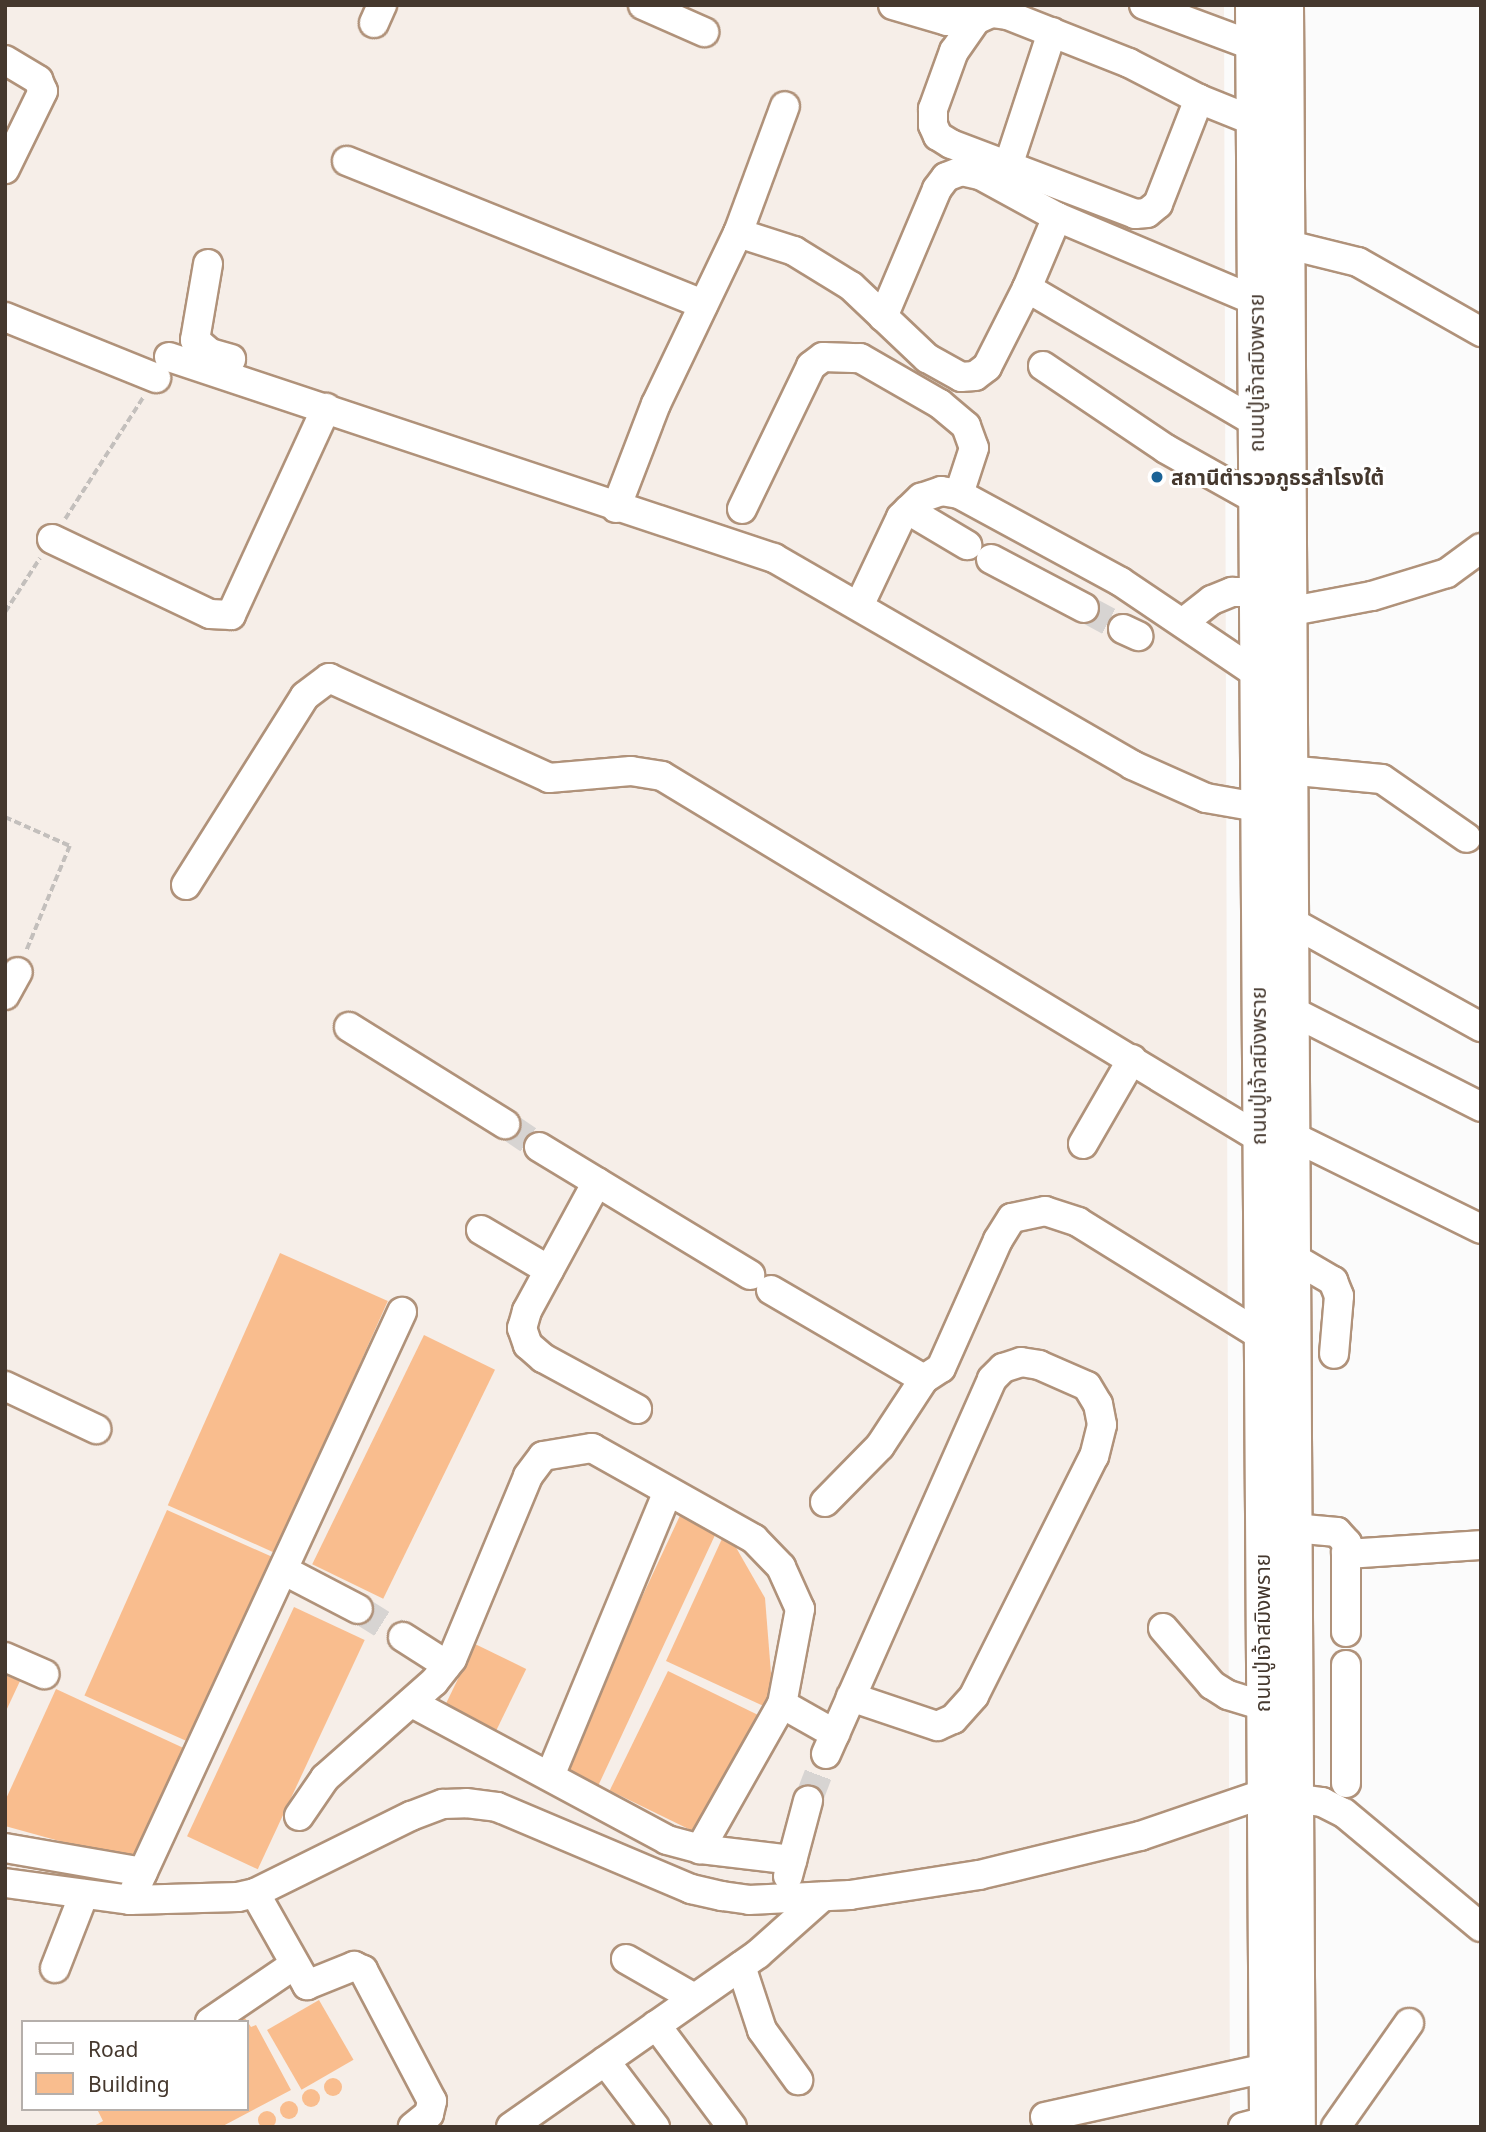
<!DOCTYPE html>
<html>
<head>
<meta charset="utf-8">
<style>
  body { margin:0 }
  #map { position:relative; width:1486px; height:2132px; overflow:hidden; background:#fbfbfb; font-family:"Noto Sans","Noto Sans Thai",sans-serif }
  div>[style] { position:absolute }
  [style*='--x'] { left:calc(var(--x)*1px); top:calc(var(--y)*1px); width:calc(var(--w)*1px); rotate:calc(var(--a)*1deg) }
  .built>* { inset:0; background:#f6eee8 }
  .building>* { inset:0; background:#f9bd8e; transform-origin:0 0 }
  .round { border-radius:50% }
  .minor-tunnel>* { height:28px; margin-top:-14px; transform-origin:0; background:repeating-linear-gradient(90deg,#d7d4d2 0 28px,transparent 0 42px) }
  .path>* { height:3.5px; margin-top:-1.75px; transform-origin:0; background:repeating-linear-gradient(90deg,#c3bfbc 0 7px,transparent 0 10.5px) }
  .roads { filter:drop-shadow(2px 0 #b0927a) drop-shadow(-2px 0 #b0927a) drop-shadow(0 2px #b0927a) drop-shadow(0 -2px #b0927a) }
  .minor>* { height:28px; margin:-14px; padding:0 14px; transform-origin:14px; border-radius:14px; background:#fff }
  .major>* { height:35px; margin:-17.5px; padding:0 17.5px; transform-origin:17.5px; border-radius:17.5px; background:#fff }
  .dots>* { width:19px; height:19px; translate:-50% -50%; box-sizing:border-box; border:4px solid #fff; border-radius:50% }
  span { translate:-50% -50%; white-space:nowrap; text-align:center; line-height:1.15; -webkit-text-stroke:6px #fff; paint-order:stroke }
  .street-label { font-size:21px; color:#45382e }
  .poi-label { font-size:21px; color:#45382e; font-weight:700 }
  .left { translate:0 -50%; text-align:left }
  .frame { position:absolute; inset:0; border:7px solid #45382e; pointer-events:none }
  .legend { position:absolute; left:21px; top:2020px; width:228px; height:91px; box-sizing:border-box; background:#fff; border:2px solid #b5afab; margin:0; padding:9px 12px; list-style:none; font-size:21px; color:#45382e }
  .legend li { display:flex; align-items:center; gap:14px; height:35px }
  .legend b { width:35px; border:2px solid #b5afab }
</style>
</head>
<body>
<div id="map">
  <div class="built">
    <i style="clip-path:polygon(evenodd,5px 5px,1224px 5px,1230px 2127px,5px 2127px,5px 5px,23px 2022px,247px 2022px,247px 2109px,23px 2109px,23px 2022px)"></i>
  </div>
  <div class="building">
    <i style="left:280px;top:1253px;width:118px;height:276px;rotate:24deg"></i>
    <i style="left:424px;top:1335px;width:79px;height:255px;rotate:26deg"></i>
    <i style="left:684px;top:1507px;width:40px;height:295px;rotate:25deg"></i>
    <i style="left:167px;top:1510px;width:121px;height:203px;rotate:24deg"></i>
    <i style="clip-path:polygon(726px 1530px,765px 1598px,774px 1711px,666px 1661px)"></i>
    <i style="left:294px;top:1607px;width:78px;height:253px;rotate:25deg"></i>
    <i style="left:475px;top:1644px;width:57px;height:77px;rotate:26deg"></i>
    <i style="left:668px;top:1671px;width:102px;height:133px;rotate:26deg"></i>
    <i style="clip-path:polygon(5px 1675px,20px 1681px,5px 1713px)"></i>
    <i style="clip-path:polygon(56px 1689px,190px 1751px,139px 1863px,5px 1826px,5px 1801px)"></i>
    <i style="left:319px;top:2000px;width:69px;height:60px;rotate:60deg"></i>
    <i style="clip-path:polygon(245px 2018px,251px 2027px,256px 2025px,291px 2090px,221px 2127px,92px 2127px,103px 2121px,97px 2109px,247px 2109px,247px 2022px,239px 2022px)"></i>
    <i class="round" style="left:324px;top:2078px;width:18px;height:18px"></i>
    <i class="round" style="left:302px;top:2089px;width:18px;height:18px"></i>
    <i class="round" style="left:280px;top:2101px;width:18px;height:18px"></i>
    <i class="round" style="left:258px;top:2111px;width:18px;height:18px"></i>
  </div>
  <div class="minor-tunnel">
    <i style="--x:1084;--y:608;--w:44;--a:28.3"></i>
    <i style="--x:505;--y:1124;--w:41;--a:34.1"></i>
    <i style="--x:358;--y:1609;--w:53;--a:31.9"></i>
    <i style="--x:808;--y:1801;--w:50;--a:-69"></i>
  </div>
  <div class="path">
    <i style="--x:65;--y:519;--w:146;--a:-57.3"></i>
    <i style="--x:5;--y:612;--w:64;--a:-57.1"></i>
    <i style="--x:5;--y:817;--w:71;--a:24"></i>
    <i style="--x:70;--y:846;--w:113;--a:112.5"></i>
  </div>
  <div class="roads">
    <div class="minor">
      <i style="--x:643;--y:5;--w:67;--a:23.9"></i>
      <i style="--x:893;--y:5;--w:56;--a:16.5"></i>
      <i style="--x:947;--y:21;--w:13;--a:-23"></i>
      <i style="--x:959;--y:16;--w:13;--a:-58"></i>
      <i style="--x:1144;--y:5;--w:117;--a:20.4"></i>
      <i style="--x:374;--y:23;--w:20;--a:-66"></i>
      <i style="--x:5;--y:60;--w:39;--a:31"></i>
      <i style="--x:38;--y:80;--w:12;--a:66"></i>
      <i style="--x:43;--y:91;--w:87;--a:116"></i>
      <i style="--x:1199;--y:99;--w:79;--a:-152.8"></i>
      <i style="--x:1129;--y:63;--w:130;--a:-158.4"></i>
      <i style="--x:1008;--y:15;--w:17;--a:-173"></i>
      <i style="--x:991;--y:13;--w:17;--a:155"></i>
      <i style="--x:976;--y:20;--w:38;--a:125"></i>
      <i style="--x:954;--y:51;--w:62;--a:109.9"></i>
      <i style="--x:933;--y:109;--w:16;--a:90"></i>
      <i style="--x:933;--y:125;--w:12;--a:66"></i>
      <i style="--x:938;--y:136;--w:15;--a:32"></i>
      <i style="--x:951;--y:144;--w:197;--a:20.8"></i>
      <i style="--x:1135;--y:214;--w:12;--a:-5"></i>
      <i style="--x:1147;--y:213;--w:14;--a:-39"></i>
      <i style="--x:1158;--y:204;--w:113;--a:-68.7"></i>
      <i style="--x:1199;--y:99;--w:59;--a:21.8"></i>
      <i style="--x:347;--y:161;--w:384;--a:21.9"></i>
      <i style="--x:1008;--y:166;--w:141;--a:-71.8"></i>
      <i style="--x:738;--y:233;--w:135;--a:-69.7"></i>
      <i style="--x:1285;--y:244;--w:75;--a:13.9"></i>
      <i style="--x:1358;--y:262;--w:142;--a:29.6"></i>
      <i style="--x:208;--y:264;--w:77;--a:99.7"></i>
      <i style="--x:195;--y:340;--w:20;--a:41"></i>
      <i style="--x:210;--y:353;--w:22;--a:16"></i>
      <i style="--x:1256;--y:301;--w:216;--a:-157.1"></i>
      <i style="--x:1057;--y:217;--w:77;--a:112.9"></i>
      <i style="--x:1027;--y:288;--w:267;--a:30.4"></i>
      <i style="--x:5;--y:317;--w:163;--a:22"></i>
      <i style="--x:883;--y:317;--w:139;--a:-67.1"></i>
      <i style="--x:937;--y:189;--w:15;--a:-53"></i>
      <i style="--x:946;--y:177;--w:17;--a:-21"></i>
      <i style="--x:962;--y:171;--w:18;--a:13"></i>
      <i style="--x:980;--y:175;--w:88;--a:28.6"></i>
      <i style="--x:169;--y:357;--w:638;--a:18.38"></i>
      <i style="--x:774;--y:558;--w:414;--a:30"></i>
      <i style="--x:1132;--y:765;--w:81;--a:24"></i>
      <i style="--x:1206;--y:798;--w:52;--a:10"></i>
      <i style="--x:1043;--y:366;--w:148;--a:34"></i>
      <i style="--x:1166;--y:449;--w:104;--a:29.3"></i>
      <i style="--x:616;--y:508;--w:111;--a:-69"></i>
      <i style="--x:656;--y:404;--w:190;--a:-64.4"></i>
      <i style="--x:738;--y:233;--w:59;--a:17.8"></i>
      <i style="--x:794;--y:251;--w:67;--a:31.6"></i>
      <i style="--x:851;--y:286;--w:105;--a:43.5"></i>
      <i style="--x:927;--y:358;--w:39;--a:29"></i>
      <i style="--x:961;--y:377;--w:14;--a:-4"></i>
      <i style="--x:975;--y:376;--w:15;--a:-37"></i>
      <i style="--x:987;--y:367;--w:89;--a:-63.1"></i>
      <i style="--x:742;--y:509;--w:159;--a:-64.2"></i>
      <i style="--x:811;--y:366;--w:15;--a:-37"></i>
      <i style="--x:823;--y:357;--w:37;--a:2"></i>
      <i style="--x:860;--y:358;--w:92;--a:29.9"></i>
      <i style="--x:940;--y:404;--w:34;--a:40"></i>
      <i style="--x:966;--y:426;--w:23;--a:70"></i>
      <i style="--x:974;--y:448;--w:48;--a:108.1"></i>
      <i style="--x:908;--y:510;--w:69;--a:30.7"></i>
      <i style="--x:52;--y:539;--w:175;--a:25.4"></i>
      <i style="--x:210;--y:614;--w:21;--a:3"></i>
      <i style="--x:231;--y:615;--w:228;--a:-65.3"></i>
      <i style="--x:991;--y:559;--w:105;--a:27.8"></i>
      <i style="--x:859;--y:606;--w:98;--a:-64.7"></i>
      <i style="--x:901;--y:517;--w:28;--a:-44"></i>
      <i style="--x:921;--y:498;--w:21;--a:-19"></i>
      <i style="--x:941;--y:491;--w:18;--a:9"></i>
      <i style="--x:959;--y:494;--w:184;--a:28.5"></i>
      <i style="--x:1121;--y:582;--w:163;--a:34"></i>
      <i style="--x:1287;--y:612;--w:86;--a:-10.7"></i>
      <i style="--x:1372;--y:596;--w:78;--a:-17"></i>
      <i style="--x:1447;--y:573;--w:42;--a:-36.3"></i>
      <i style="--x:1185;--y:621;--w:34;--a:-38"></i>
      <i style="--x:1212;--y:600;--w:22;--a:-22"></i>
      <i style="--x:1232;--y:592;--w:24;--a:0"></i>
      <i style="--x:1123;--y:629;--w:17;--a:25"></i>
      <i style="--x:1287;--y:770;--w:95;--a:5.4"></i>
      <i style="--x:1382;--y:779;--w:103;--a:34.8"></i>
      <i style="--x:186;--y:885;--w:223;--a:-57.8"></i>
      <i style="--x:305;--y:696;--w:30;--a:-37"></i>
      <i style="--x:329;--y:678;--w:242;--a:24.4"></i>
      <i style="--x:549;--y:778;--w:82;--a:-4.9"></i>
      <i style="--x:631;--y:771;--w:31;--a:9"></i>
      <i style="--x:662;--y:776;--w:697;--a:31.2"></i>
      <i style="--x:1288;--y:920;--w:221;--a:29"></i>
      <i style="--x:5;--y:995;--w:26;--a:-61"></i>
      <i style="--x:1290;--y:1010;--w:214;--a:26.9"></i>
      <i style="--x:349;--y:1027;--w:184;--a:31.9"></i>
      <i style="--x:1290;--y:1135;--w:213;--a:26.2"></i>
      <i style="--x:1083;--y:1144;--w:98;--a:-60"></i>
      <i style="--x:539;--y:1147;--w:247;--a:31.2"></i>
      <i style="--x:597;--y:1182;--w:147;--a:118.5"></i>
      <i style="--x:527;--y:1311;--w:18;--a:106"></i>
      <i style="--x:522;--y:1328;--w:18;--a:71"></i>
      <i style="--x:528;--y:1345;--w:20;--a:41"></i>
      <i style="--x:543;--y:1358;--w:107;--a:28.5"></i>
      <i style="--x:481;--y:1230;--w:79;--a:30.5"></i>
      <i style="--x:1292;--y:1257;--w:48;--a:30.3"></i>
      <i style="--x:1333;--y:1281;--w:16;--a:68"></i>
      <i style="--x:1339;--y:1296;--w:58;--a:94.9"></i>
      <i style="--x:771;--y:1290;--w:177;--a:30.2"></i>
      <i style="--x:924;--y:1379;--w:20;--a:-33"></i>
      <i style="--x:941;--y:1368;--w:140;--a:-66"></i>
      <i style="--x:998;--y:1240;--w:26;--a:-58"></i>
      <i style="--x:1012;--y:1218;--w:34;--a:-12"></i>
      <i style="--x:1045;--y:1211;--w:35;--a:18"></i>
      <i style="--x:1078;--y:1222;--w:214;--a:31.8"></i>
      <i style="--x:5;--y:1386;--w:101;--a:25.3"></i>
      <i style="--x:825;--y:1502;--w:78;--a:-45.5"></i>
      <i style="--x:880;--y:1446;--w:80;--a:-56.7"></i>
      <i style="--x:1293;--y:1528;--w:44;--a:5.2"></i>
      <i style="--x:1337;--y:1532;--w:15;--a:48"></i>
      <i style="--x:1347;--y:1543;--w:11;--a:95"></i>
      <i style="--x:285;--y:1571;--w:82;--a:27.5"></i>
      <i style="--x:1163;--y:1628;--w:75;--a:49.3"></i>
      <i style="--x:1212;--y:1685;--w:19;--a:32"></i>
      <i style="--x:1228;--y:1695;--w:37;--a:17"></i>
      <i style="--x:1346;--y:1632;--w:78;--a:-90"></i>
      <i style="--x:1346;--y:1554;--w:135;--a:-3.8"></i>
      <i style="--x:403;--y:1637;--w:52;--a:32.5"></i>
      <i style="--x:5;--y:1657;--w:43;--a:23.6"></i>
      <i style="--x:1346;--y:1665;--w:118;--a:90"></i>
      <i style="--x:412;--y:1703;--w:289;--a:28.2"></i>
      <i style="--x:667;--y:1840;--w:34;--a:15"></i>
      <i style="--x:700;--y:1849;--w:93;--a:6.8"></i>
      <i style="--x:782;--y:1704;--w:61;--a:29.5"></i>
      <i style="--x:826;--y:1754;--w:410;--a:-66.1"></i>
      <i style="--x:992;--y:1379;--w:16;--a:-45"></i>
      <i style="--x:1003;--y:1368;--w:19;--a:-18"></i>
      <i style="--x:1021;--y:1362;--w:18;--a:9"></i>
      <i style="--x:1039;--y:1365;--w:52;--a:23.6"></i>
      <i style="--x:1087;--y:1386;--w:21;--a:59"></i>
      <i style="--x:1098;--y:1404;--w:21;--a:79"></i>
      <i style="--x:1102;--y:1425;--w:32;--a:104"></i>
      <i style="--x:1094;--y:1456;--w:268;--a:116.6"></i>
      <i style="--x:974;--y:1696;--w:31;--a:132"></i>
      <i style="--x:953;--y:1719;--w:17;--a:156"></i>
      <i style="--x:937;--y:1726;--w:91;--a:-161.4"></i>
      <i style="--x:550;--y:1776;--w:308;--a:-67.5"></i>
      <i style="--x:299;--y:1816;--w:46;--a:-55.6"></i>
      <i style="--x:325;--y:1778;--w:145;--a:-41.4"></i>
      <i style="--x:434;--y:1682;--w:29;--a:-52"></i>
      <i style="--x:452;--y:1659;--w:198;--a:-67.4"></i>
      <i style="--x:528;--y:1476;--w:25;--a:-53"></i>
      <i style="--x:543;--y:1456;--w:50;--a:-9.3"></i>
      <i style="--x:592;--y:1448;--w:186;--a:29.3"></i>
      <i style="--x:754;--y:1539;--w:39;--a:46"></i>
      <i style="--x:781;--y:1567;--w:46;--a:65.7"></i>
      <i style="--x:800;--y:1609;--w:97;--a:100.7"></i>
      <i style="--x:782;--y:1704;--w:167;--a:119.5"></i>
      <i style="--x:5;--y:1848;--w:140;--a:9.9"></i>
      <i style="--x:788;--y:1876;--w:78;--a:-75.1"></i>
      <i style="--x:5;--y:1883;--w:126;--a:7.7"></i>
      <i style="--x:130;--y:1900;--w:108;--a:-1.6"></i>
      <i style="--x:238;--y:1897;--w:17;--a:-13"></i>
      <i style="--x:255;--y:1893;--w:174;--a:-26.3"></i>
      <i style="--x:411;--y:1816;--w:34;--a:-21"></i>
      <i style="--x:443;--y:1804;--w:23;--a:-2"></i>
      <i style="--x:466;--y:1803;--w:31;--a:7"></i>
      <i style="--x:497;--y:1807;--w:211;--a:22.9"></i>
      <i style="--x:691;--y:1889;--w:32;--a:13"></i>
      <i style="--x:722;--y:1896;--w:27;--a:8"></i>
      <i style="--x:749;--y:1900;--w:101;--a:-2.8"></i>
      <i style="--x:850;--y:1895;--w:131;--a:-8.8"></i>
      <i style="--x:979;--y:1875;--w:166;--a:-13.6"></i>
      <i style="--x:1140;--y:1836;--w:130;--a:-18.9"></i>
      <i style="--x:1263;--y:1794;--w:60;--a:7.7"></i>
      <i style="--x:1322;--y:1802;--w:25;--a:27"></i>
      <i style="--x:1344;--y:1813;--w:178;--a:39.8"></i>
      <i style="--x:255;--y:1893;--w:106;--a:60.5"></i>
      <i style="--x:307;--y:1985;--w:51;--a:-22"></i>
      <i style="--x:354;--y:1966;--w:10;--a:24"></i>
      <i style="--x:363;--y:1970;--w:148;--a:62.2"></i>
      <i style="--x:432;--y:2101;--w:13;--a:103"></i>
      <i style="--x:429;--y:2114;--w:21;--a:141"></i>
      <i style="--x:130;--y:1900;--w:648;--a:-65.18"></i>
      <i style="--x:626;--y:1959;--w:78;--a:29.8"></i>
      <i style="--x:741;--y:1966;--w:67;--a:71.8"></i>
      <i style="--x:762;--y:2030;--w:62;--a:54.2"></i>
      <i style="--x:55;--y:1968;--w:79;--a:-68.6"></i>
      <i style="--x:210;--y:2022;--w:102;--a:-34.2"></i>
      <i style="--x:656;--y:2025;--w:127;--a:53.3"></i>
      <i style="--x:605;--y:2061;--w:83;--a:52.9"></i>
      <i style="--x:1045;--y:2117;--w:226;--a:-12.5"></i>
      <i style="--x:511;--y:2127;--w:302;--a:-35"></i>
      <i style="--x:758;--y:1954;--w:86;--a:-41.7"></i>
      <i style="--x:1243;--y:2127;--w:25;--a:-14"></i>
      <i style="--x:1336;--y:2127;--w:127;--a:-54.9"></i>
    </div>
    <div class="major">
      <i style="--x:1253;--y:5;--w:2122;--a:89.62"></i>
      <i style="--x:1285;--y:5;--w:2122;--a:89.68"></i>
    </div>
  </div>
  <div class="dots">
    <i style="left:1157px;top:477px;background:#1a6296"></i>
  </div>
  <div class="street-label">
    <span style="left:1256px;top:373px;rotate:-90deg">ถนนปู่เจ้าสมิงพราย</span>
    <span style="left:1258px;top:1066px;rotate:-90deg">ถนนปู่เจ้าสมิงพราย</span>
    <span style="left:1262px;top:1633px;rotate:-90deg">ถนนปู่เจ้าสมิงพราย</span>
  </div>
  <div class="poi-label">
    <span class="left" style="left:1171px;top:477px">สถานีตำรวจภูธรสำโรงใต้</span>
  </div>
  <div class="frame"></div>
  <ul class="legend">
  <li><b style="height:9px;background:#fff"></b>Road</li>
  <li><b style="height:19px;background:#f9bd8e"></b>Building</li>
  </ul>
</div>
</body>
</html>
